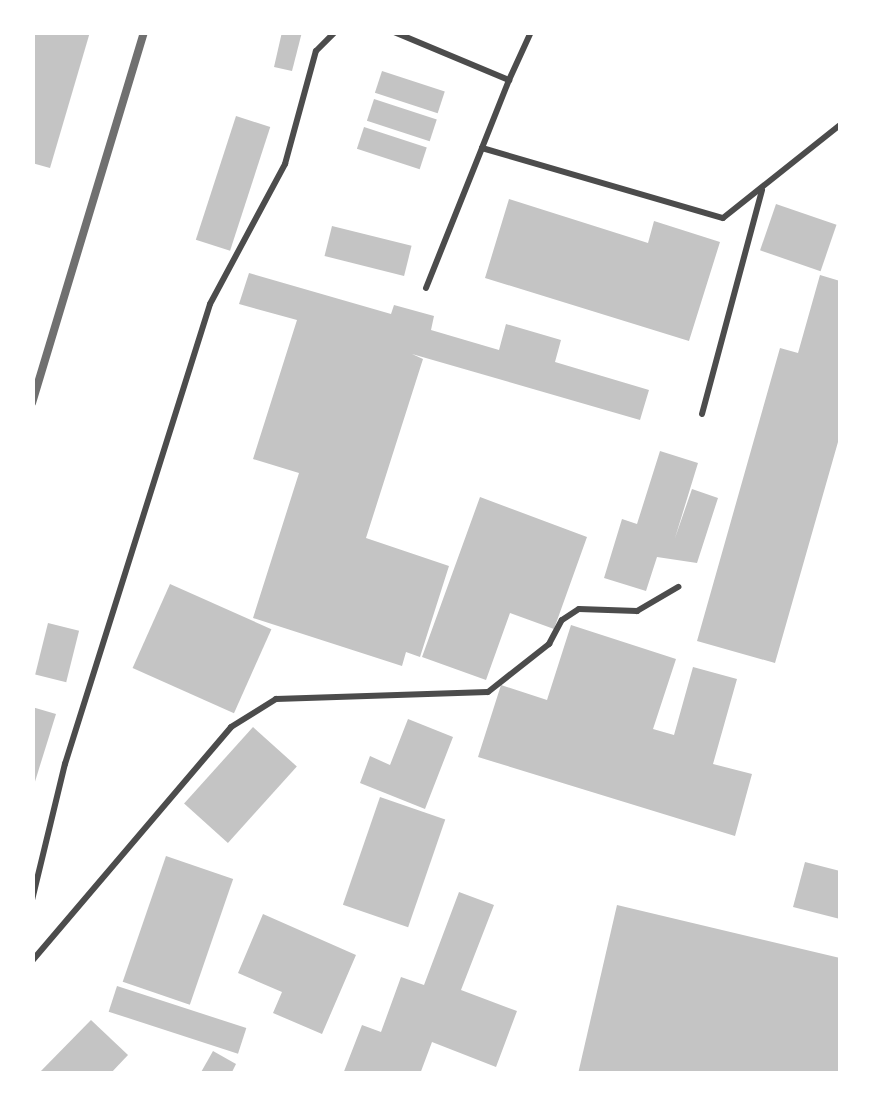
<!DOCTYPE html>
<html>
<head>
<meta charset="utf-8">
<style>
  body { margin:0 }
  #map { position:relative; width:873px; height:1106px; overflow:hidden; background:#fff; font-family:"Work Sans",sans-serif }
  div>[style] { position:absolute }
  [style*='--x'] { left:calc(var(--x)*1px); top:calc(var(--y)*1px); width:calc(var(--w)*1px); rotate:calc(var(--a)*1deg) }
  .building>* { inset:0; background:#c4c4c4; transform-origin:0 0 }
  .service>* { height:6px; margin:-3px; padding:0 3px; transform-origin:3px; border-radius:3px; background:#4c4c4c }
  .rail>* { height:8px; margin:-4px; padding:0 4px; transform-origin:4px; border-radius:4px; background:#707070 }
  span { translate:-50% -50%; white-space:nowrap; text-align:center; line-height:1.15; -webkit-text-stroke:9px #fff; paint-order:stroke }
  .frame { position:absolute; inset:0; border:35px solid #fff; pointer-events:none }
</style>
</head>
<body>
<div id="map">
  <div class="building">
    <i style="clip-path:polygon(32px 32px,90px 32px,50px 168px,32px 163px)"></i>
    <i style="clip-path:polygon(282px 32px,302px 32px,292px 71px,274px 67px)"></i>
    <i style="left:382px;top:71px;width:66px;height:23px;rotate:18deg"></i>
    <i style="left:374px;top:99px;width:66px;height:23px;rotate:18deg"></i>
    <i style="left:236px;top:116px;width:36px;height:130px;rotate:18deg"></i>
    <i style="left:364px;top:127px;width:66px;height:23px;rotate:18deg"></i>
    <i style="clip-path:polygon(509px 199px,648px 243px,654px 221px,720px 242px,689px 341px,485px 278px)"></i>
    <i style="left:776px;top:204px;width:64px;height:49px;rotate:19deg"></i>
    <i style="left:332px;top:226px;width:82px;height:31px;rotate:14deg"></i>
    <i style="clip-path:polygon(249px 273px,391px 314px,394px 305px,434px 316px,431px 330px,499px 350px,506px 324px,561px 340px,555px 362px,649px 390px,640px 420px,412px 354px,423px 359px,366px 538px,449px 566px,420px 657px,406px 652px,402px 666px,253px 618px,299px 473px,253px 459px,297px 320px,239px 304px)"></i>
    <i style="clip-path:polygon(820px 275px,840px 281px,840px 435px,775px 663px,697px 641px,780px 348px,798px 353px)"></i>
    <i style="clip-path:polygon(660px 451px,698px 463px,675px 538px,692px 489px,718px 498px,697px 563px,657px 557px,646px 591px,604px 578px,622px 519px,637px 524px)"></i>
    <i style="clip-path:polygon(480px 497px,587px 537px,554px 629px,510px 613px,486px 680px,422px 657px)"></i>
    <i style="left:170px;top:584px;width:111px;height:92px;rotate:24deg"></i>
    <i style="left:48px;top:623px;width:32px;height:53px;rotate:14deg"></i>
    <i style="clip-path:polygon(571px 625px,676px 659px,653px 729px,674px 735px,693px 667px,737px 679px,713px 764px,752px 774px,735px 836px,478px 757px,501px 685px,547px 700px)"></i>
    <i style="clip-path:polygon(32px 707px,56px 714px,33px 788px,32px 788px)"></i>
    <i style="clip-path:polygon(408px 719px,453px 737px,425px 809px,360px 783px,370px 756px,390px 765px)"></i>
    <i style="left:253px;top:727px;width:59px;height:103px;rotate:42deg"></i>
    <i style="left:380px;top:797px;width:69px;height:114px;rotate:19deg"></i>
    <i style="left:166px;top:856px;width:71px;height:133px;rotate:19deg"></i>
    <i style="clip-path:polygon(805px 862px,840px 871px,840px 919px,793px 907px)"></i>
    <i style="clip-path:polygon(459px 892px,494px 905px,461px 990px,517px 1011px,496px 1067px,432px 1042px,420px 1074px,343px 1074px,362px 1025px,381px 1032px,401px 977px,424px 985px)"></i>
    <i style="clip-path:polygon(617px 905px,840px 958px,840px 1074px,578px 1074px)"></i>
    <i style="clip-path:polygon(263px 914px,356px 955px,322px 1034px,273px 1013px,282px 992px,238px 973px)"></i>
    <i style="left:117px;top:986px;width:136px;height:27px;rotate:18deg"></i>
    <i style="clip-path:polygon(91px 1020px,128px 1055px,110px 1074px,38px 1074px)"></i>
    <i style="clip-path:polygon(213px 1051px,236px 1064px,231px 1074px,200px 1074px)"></i>
  </div>
  <div class="service">
    <i style="--x:394;--y:32;--w:125;--a:22.7"></i>
    <i style="--x:509;--y:80;--w:53;--a:-65.4"></i>
    <i style="--x:509;--y:80;--w:73;--a:111.7"></i>
    <i style="--x:482;--y:148;--w:251;--a:16.2"></i>
    <i style="--x:723;--y:218;--w:149;--a:-38.5"></i>
    <i style="--x:426;--y:288;--w:151;--a:-68.2"></i>
    <i style="--x:702;--y:414;--w:232;--a:-75"></i>
    <i style="--x:32;--y:900;--w:140;--a:-76.4"></i>
    <i style="--x:65;--y:764;--w:482;--a:-72.5"></i>
    <i style="--x:210;--y:304;--w:159;--a:-61.8"></i>
    <i style="--x:285;--y:164;--w:117;--a:-74.7"></i>
    <i style="--x:316;--y:51;--w:27;--a:-45"></i>
    <i style="--x:32;--y:961;--w:307;--a:-49.6"></i>
    <i style="--x:231;--y:727;--w:53;--a:-31.9"></i>
    <i style="--x:276;--y:699;--w:212;--a:-1.9"></i>
    <i style="--x:488;--y:692;--w:78;--a:-38.2"></i>
    <i style="--x:549;--y:644;--w:27;--a:-62"></i>
    <i style="--x:562;--y:620;--w:20;--a:-33"></i>
    <i style="--x:579;--y:609;--w:58;--a:2"></i>
    <i style="--x:637;--y:611;--w:48;--a:-30.3"></i>
  </div>
  <div class="rail">
    <i style="--x:32;--y:403;--w:388;--a:-73.2"></i>
  </div>
  <div class="frame"></div>
</div>
</body>
</html>
